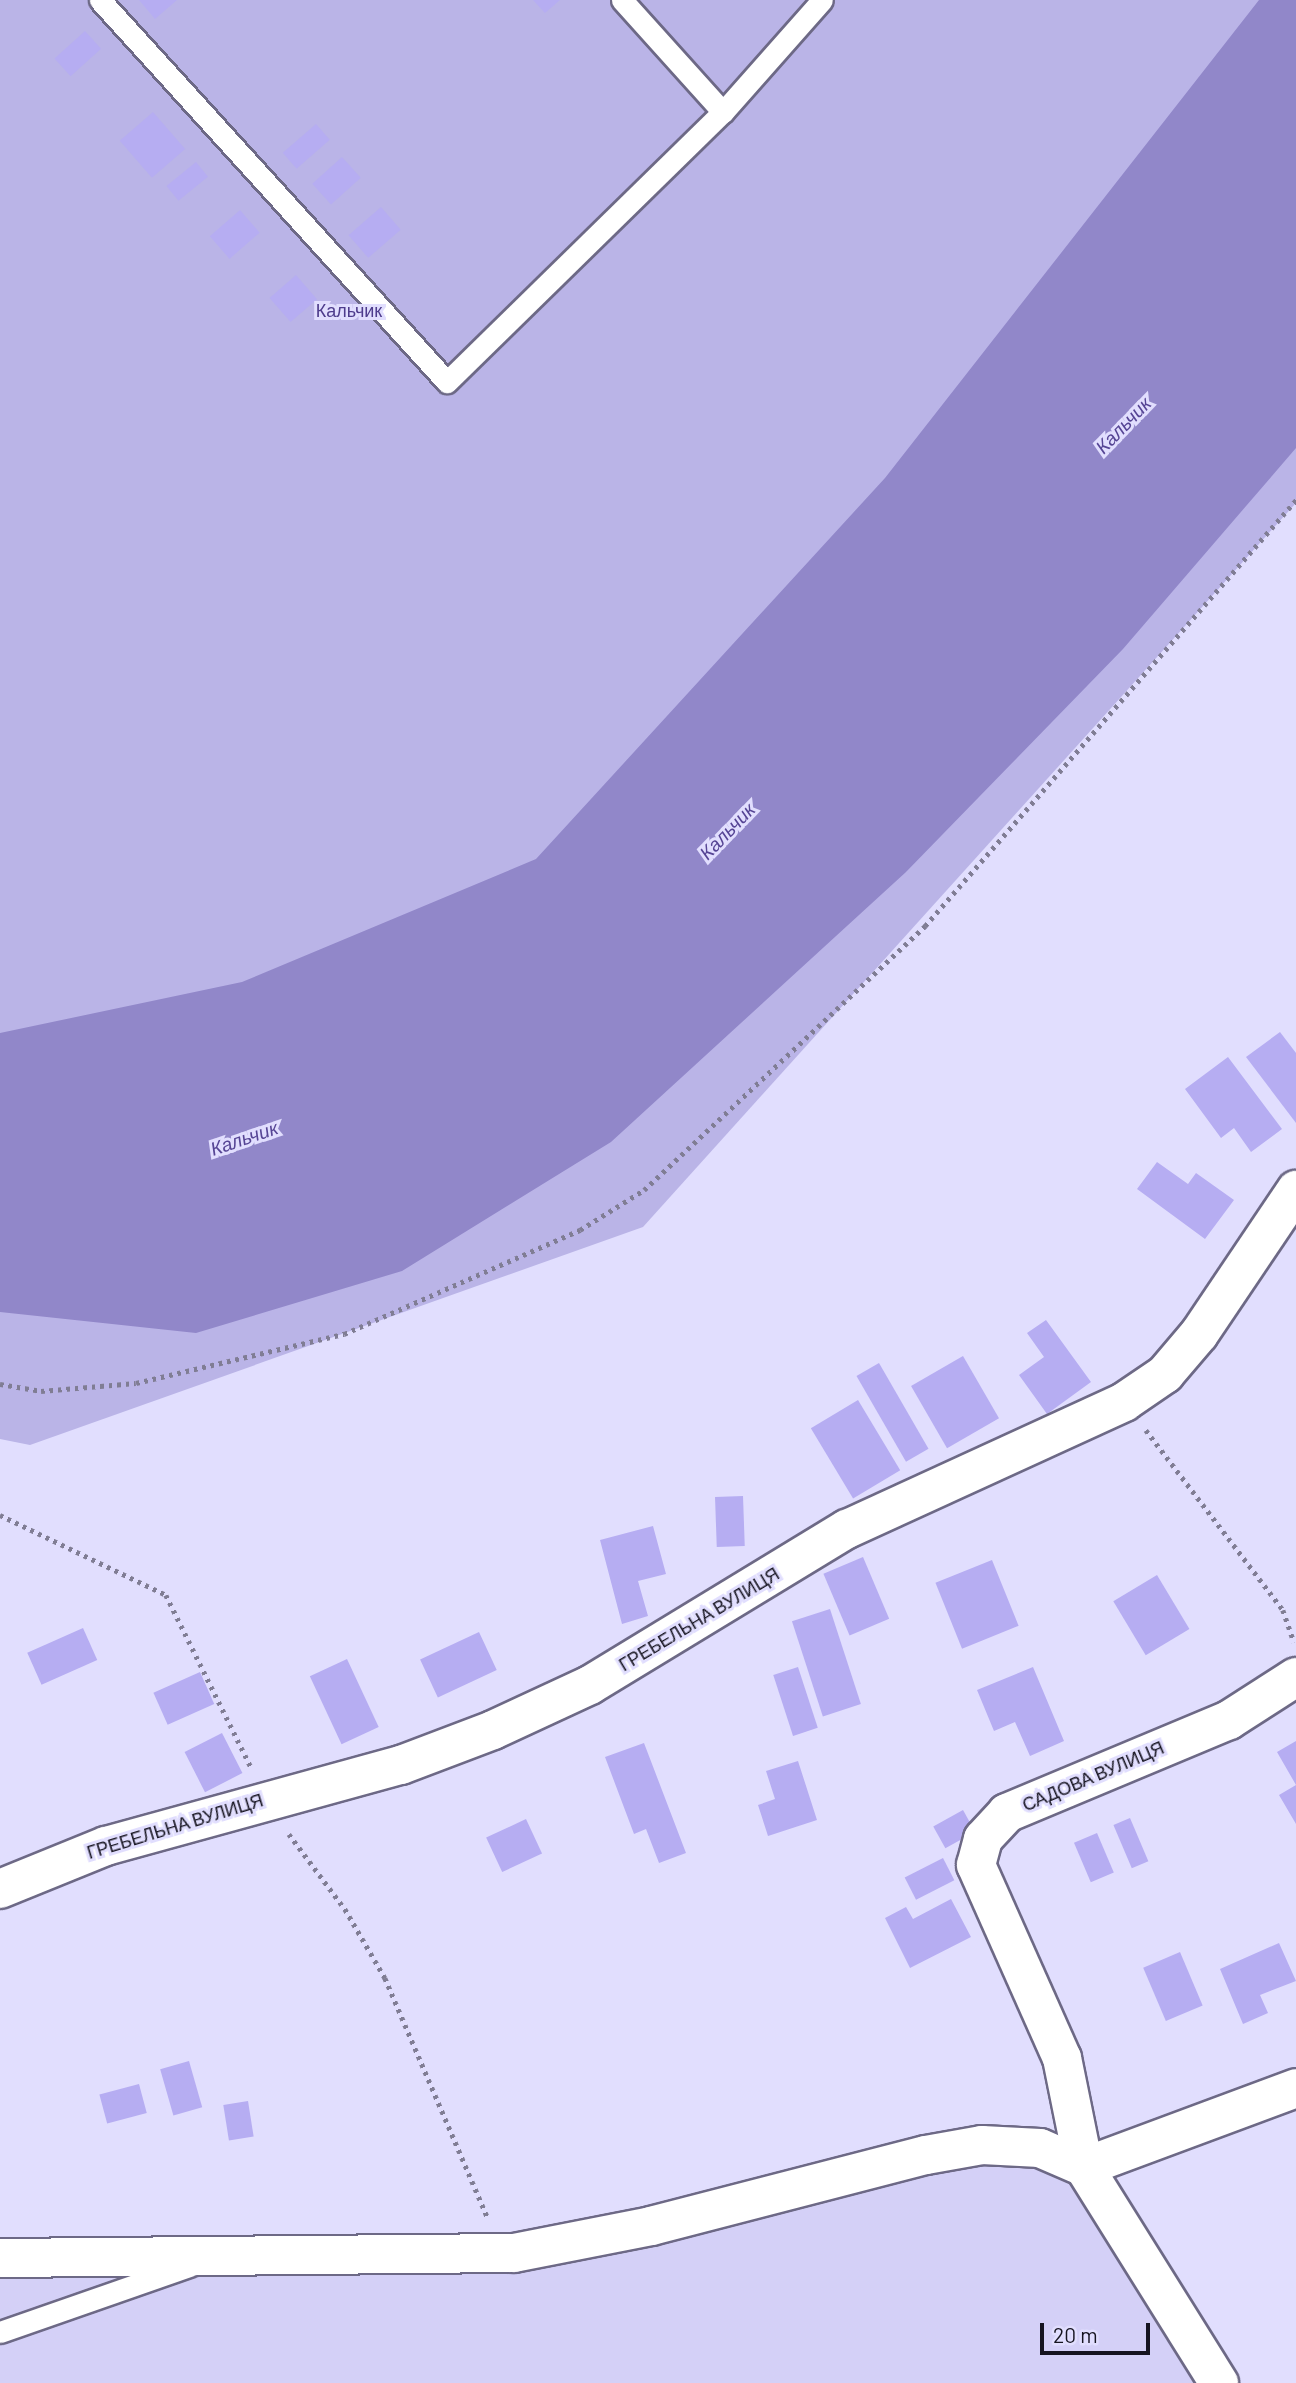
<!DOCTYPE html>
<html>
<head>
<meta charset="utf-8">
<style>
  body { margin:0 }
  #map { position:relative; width:1296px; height:2383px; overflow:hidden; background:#e1defe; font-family:Barlow,sans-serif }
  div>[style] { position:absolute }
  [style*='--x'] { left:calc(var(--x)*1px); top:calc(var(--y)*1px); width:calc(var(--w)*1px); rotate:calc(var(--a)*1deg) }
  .built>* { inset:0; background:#d4d0f7 }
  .green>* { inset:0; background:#bab4e7 }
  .water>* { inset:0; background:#9187c9 }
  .building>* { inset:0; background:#b6adf2; transform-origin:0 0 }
  .path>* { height:4.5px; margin-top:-2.25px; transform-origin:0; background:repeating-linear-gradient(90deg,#807d94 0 3.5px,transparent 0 8.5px) }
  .roads { filter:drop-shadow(2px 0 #6d6986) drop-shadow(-2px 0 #6d6986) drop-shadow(0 2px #6d6986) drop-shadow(0 -2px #6d6986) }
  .service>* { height:21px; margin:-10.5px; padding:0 10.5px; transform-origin:10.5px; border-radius:10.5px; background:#fff }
  .minor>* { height:38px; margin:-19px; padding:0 19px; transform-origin:19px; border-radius:19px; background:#fff }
  .tertiary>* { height:38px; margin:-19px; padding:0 19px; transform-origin:19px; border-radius:19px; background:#fff }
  span { translate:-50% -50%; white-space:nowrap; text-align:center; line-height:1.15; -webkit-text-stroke:6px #e1defe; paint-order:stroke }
  .park-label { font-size:18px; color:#4e3c8c }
  .street-label { font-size:18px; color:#161420 }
  .water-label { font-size:19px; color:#564595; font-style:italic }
  .scale { position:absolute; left:1040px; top:2323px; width:110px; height:32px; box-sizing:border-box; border:4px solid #161420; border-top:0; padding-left:9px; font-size:21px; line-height:24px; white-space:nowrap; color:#161420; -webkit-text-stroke:5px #e1defe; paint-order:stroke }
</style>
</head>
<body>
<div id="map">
  <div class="built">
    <i style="clip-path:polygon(926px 2155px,1084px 2167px,1219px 2383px,0 2383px,0 2258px,385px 2258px)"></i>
  </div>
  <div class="green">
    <i style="clip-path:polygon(0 0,1296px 0,1296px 503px,643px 1227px,30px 1445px,0 1439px)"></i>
  </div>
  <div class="water">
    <i style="clip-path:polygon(1259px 0,1296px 0,1296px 448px,1123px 649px,906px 872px,611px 1142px,402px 1271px,196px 1333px,0 1312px,0 1033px,242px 982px,536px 859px,885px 478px)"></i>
  </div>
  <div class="building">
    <i style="clip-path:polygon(139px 0,177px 0,155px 19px)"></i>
    <i style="clip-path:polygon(533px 0,560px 0,545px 13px)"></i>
    <i style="left:85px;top:31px;width:24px;height:41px;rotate:48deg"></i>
    <i style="left:153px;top:112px;width:49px;height:44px;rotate:49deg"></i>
    <i style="left:316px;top:124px;width:21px;height:44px;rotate:49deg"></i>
    <i style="left:342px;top:157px;width:28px;height:40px;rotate:48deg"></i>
    <i style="left:196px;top:162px;width:19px;height:38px;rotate:51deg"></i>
    <i style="left:381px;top:207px;width:30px;height:43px;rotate:49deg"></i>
    <i style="left:240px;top:210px;width:30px;height:40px;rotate:49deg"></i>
    <i style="left:296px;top:275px;width:32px;height:35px;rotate:49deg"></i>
    <i style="clip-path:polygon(1280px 1032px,1296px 1053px,1296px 1123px,1246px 1057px)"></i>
    <i style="clip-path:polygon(1228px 1057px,1282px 1129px,1251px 1152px,1234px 1128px,1221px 1138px,1185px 1089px)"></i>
    <i style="clip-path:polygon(1157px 1162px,1188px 1184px,1196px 1173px,1234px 1200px,1205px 1239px,1137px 1189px)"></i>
    <i style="clip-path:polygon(1046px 1320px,1091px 1382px,1047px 1414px,1019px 1375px,1044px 1357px,1027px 1333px)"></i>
    <i style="left:963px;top:1356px;width:72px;height:60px;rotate:60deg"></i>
    <i style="left:879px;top:1363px;width:99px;height:26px;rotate:60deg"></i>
    <i style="left:858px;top:1400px;width:82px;height:55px;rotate:59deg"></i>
    <i style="left:743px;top:1496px;width:50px;height:28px;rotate:88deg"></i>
    <i style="clip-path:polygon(653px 1526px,666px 1574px,638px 1581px,648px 1616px,622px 1624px,600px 1540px)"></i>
    <i style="left:863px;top:1557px;width:67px;height:43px;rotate:67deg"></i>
    <i style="left:992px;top:1560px;width:71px;height:61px;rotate:68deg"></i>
    <i style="left:1157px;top:1575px;width:63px;height:51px;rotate:59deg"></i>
    <i style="left:830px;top:1609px;width:100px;height:40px;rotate:72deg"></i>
    <i style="left:83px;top:1628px;width:35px;height:61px;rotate:66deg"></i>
    <i style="left:479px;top:1632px;width:42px;height:65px;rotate:65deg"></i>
    <i style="left:347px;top:1659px;width:75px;height:41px;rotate:65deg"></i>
    <i style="left:798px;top:1667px;width:64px;height:26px;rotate:72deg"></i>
    <i style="clip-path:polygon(1033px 1667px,1064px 1741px,1030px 1756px,1015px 1722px,994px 1731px,977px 1690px)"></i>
    <i style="left:200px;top:1672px;width:35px;height:51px;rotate:66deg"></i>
    <i style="left:222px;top:1733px;width:45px;height:42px;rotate:63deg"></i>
    <i style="clip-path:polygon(1296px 1741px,1296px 1824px,1279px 1795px,1296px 1785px,1277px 1752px)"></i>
    <i style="clip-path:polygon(644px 1743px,686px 1853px,659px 1863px,646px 1829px,634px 1834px,605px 1757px)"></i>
    <i style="clip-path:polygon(798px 1761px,817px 1820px,768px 1836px,758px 1805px,775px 1799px,766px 1771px)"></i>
    <i style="left:963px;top:1810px;width:25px;height:34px;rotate:61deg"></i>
    <i style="left:1130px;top:1818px;width:47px;height:18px;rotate:67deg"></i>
    <i style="left:526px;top:1819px;width:38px;height:44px;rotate:65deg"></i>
    <i style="left:1097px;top:1833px;width:43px;height:25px;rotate:67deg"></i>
    <i style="left:943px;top:1858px;width:25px;height:43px;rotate:63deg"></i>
    <i style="clip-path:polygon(951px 1899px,971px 1937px,910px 1968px,885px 1918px,906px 1907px,913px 1919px)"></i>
    <i style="clip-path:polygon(1279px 1943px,1296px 1981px,1260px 1995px,1268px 2013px,1243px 2024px,1220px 1969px)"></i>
    <i style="left:1180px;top:1952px;width:58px;height:40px;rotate:67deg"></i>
    <i style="left:189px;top:2061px;width:48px;height:30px;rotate:74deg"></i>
    <i style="left:139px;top:2084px;width:30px;height:41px;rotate:75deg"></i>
    <i style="left:248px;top:2101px;width:36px;height:25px;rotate:81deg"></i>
  </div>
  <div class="path">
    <i style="--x:0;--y:1384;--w:42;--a:9.7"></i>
    <i style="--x:41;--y:1391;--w:95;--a:-4.8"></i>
    <i style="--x:136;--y:1383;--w:214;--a:-13.3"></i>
    <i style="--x:344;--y:1334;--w:258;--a:-23.8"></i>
    <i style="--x:580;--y:1230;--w:75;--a:-32"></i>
    <i style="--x:644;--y:1190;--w:386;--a:-43.2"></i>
    <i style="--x:925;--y:926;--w:565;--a:-48.95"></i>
    <i style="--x:1146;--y:1430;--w:226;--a:52.7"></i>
    <i style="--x:1283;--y:1610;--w:34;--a:71"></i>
    <i style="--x:0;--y:1515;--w:184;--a:25.7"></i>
    <i style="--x:166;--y:1595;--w:194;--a:63.7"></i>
    <i style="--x:289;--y:1834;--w:94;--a:53.3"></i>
    <i style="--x:345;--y:1909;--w:80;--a:59.9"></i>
    <i style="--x:385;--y:1978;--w:259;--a:66.8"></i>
  </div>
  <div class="roads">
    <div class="service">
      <i style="--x:100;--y:0;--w:516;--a:47.75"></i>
      <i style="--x:447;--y:382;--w:386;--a:-44.4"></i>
      <i style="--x:723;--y:112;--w:149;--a:-48.5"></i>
      <i style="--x:622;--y:0;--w:151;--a:48"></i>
      <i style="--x:0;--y:2332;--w:201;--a:-19.2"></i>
    </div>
    <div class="minor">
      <i style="--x:1296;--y:1677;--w:80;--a:147.3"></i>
      <i style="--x:1229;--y:1720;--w:241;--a:157.3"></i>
      <i style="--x:1007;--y:1813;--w:35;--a:133"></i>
      <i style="--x:983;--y:1839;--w:27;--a:105"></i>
      <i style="--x:976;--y:1865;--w:211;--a:66"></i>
      <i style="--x:1062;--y:2058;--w:111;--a:78.6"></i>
      <i style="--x:1084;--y:2167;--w:226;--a:-20.4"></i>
      <i style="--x:0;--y:1889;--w:114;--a:-22.1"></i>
      <i style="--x:106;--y:1846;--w:306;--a:-15.4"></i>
      <i style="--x:401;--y:1765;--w:98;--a:-20.8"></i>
      <i style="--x:493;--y:1730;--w:107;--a:-24.9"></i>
      <i style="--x:590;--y:1685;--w:301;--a:-31.3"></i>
      <i style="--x:847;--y:1529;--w:305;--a:-24.6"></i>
      <i style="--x:1124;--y:1402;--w:50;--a:-34.3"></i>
      <i style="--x:1165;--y:1374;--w:52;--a:-49.6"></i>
      <i style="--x:1199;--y:1334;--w:174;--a:-56"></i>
    </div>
    <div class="tertiary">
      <i style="--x:0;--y:2258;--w:514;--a:-0.56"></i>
      <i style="--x:514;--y:2253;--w:140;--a:-11.1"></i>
      <i style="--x:651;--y:2226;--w:284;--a:-14.5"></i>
      <i style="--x:926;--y:2155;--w:57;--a:-10.1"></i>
      <i style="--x:982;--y:2145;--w:58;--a:3"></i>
      <i style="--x:1040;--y:2148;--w:48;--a:23.4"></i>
      <i style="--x:1084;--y:2167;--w:255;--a:58"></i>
    </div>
  </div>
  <div class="park-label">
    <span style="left:349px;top:310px">Кальчик</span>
  </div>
  <div class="street-label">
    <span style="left:699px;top:1619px;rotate:-31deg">ГРЕБЕЛЬНА ВУЛИЦЯ</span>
    <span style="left:1093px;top:1776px;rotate:-23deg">САДОВА ВУЛИЦЯ</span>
    <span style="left:175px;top:1826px;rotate:-17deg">ГРЕБЕЛЬНА ВУЛИЦЯ</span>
  </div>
  <div class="water-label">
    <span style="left:1123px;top:425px;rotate:-46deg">Кальчик</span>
    <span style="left:727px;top:831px;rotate:-46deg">Кальчик</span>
    <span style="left:244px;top:1138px;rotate:-19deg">Кальчик</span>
  </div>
  <div class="scale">20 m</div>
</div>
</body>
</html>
